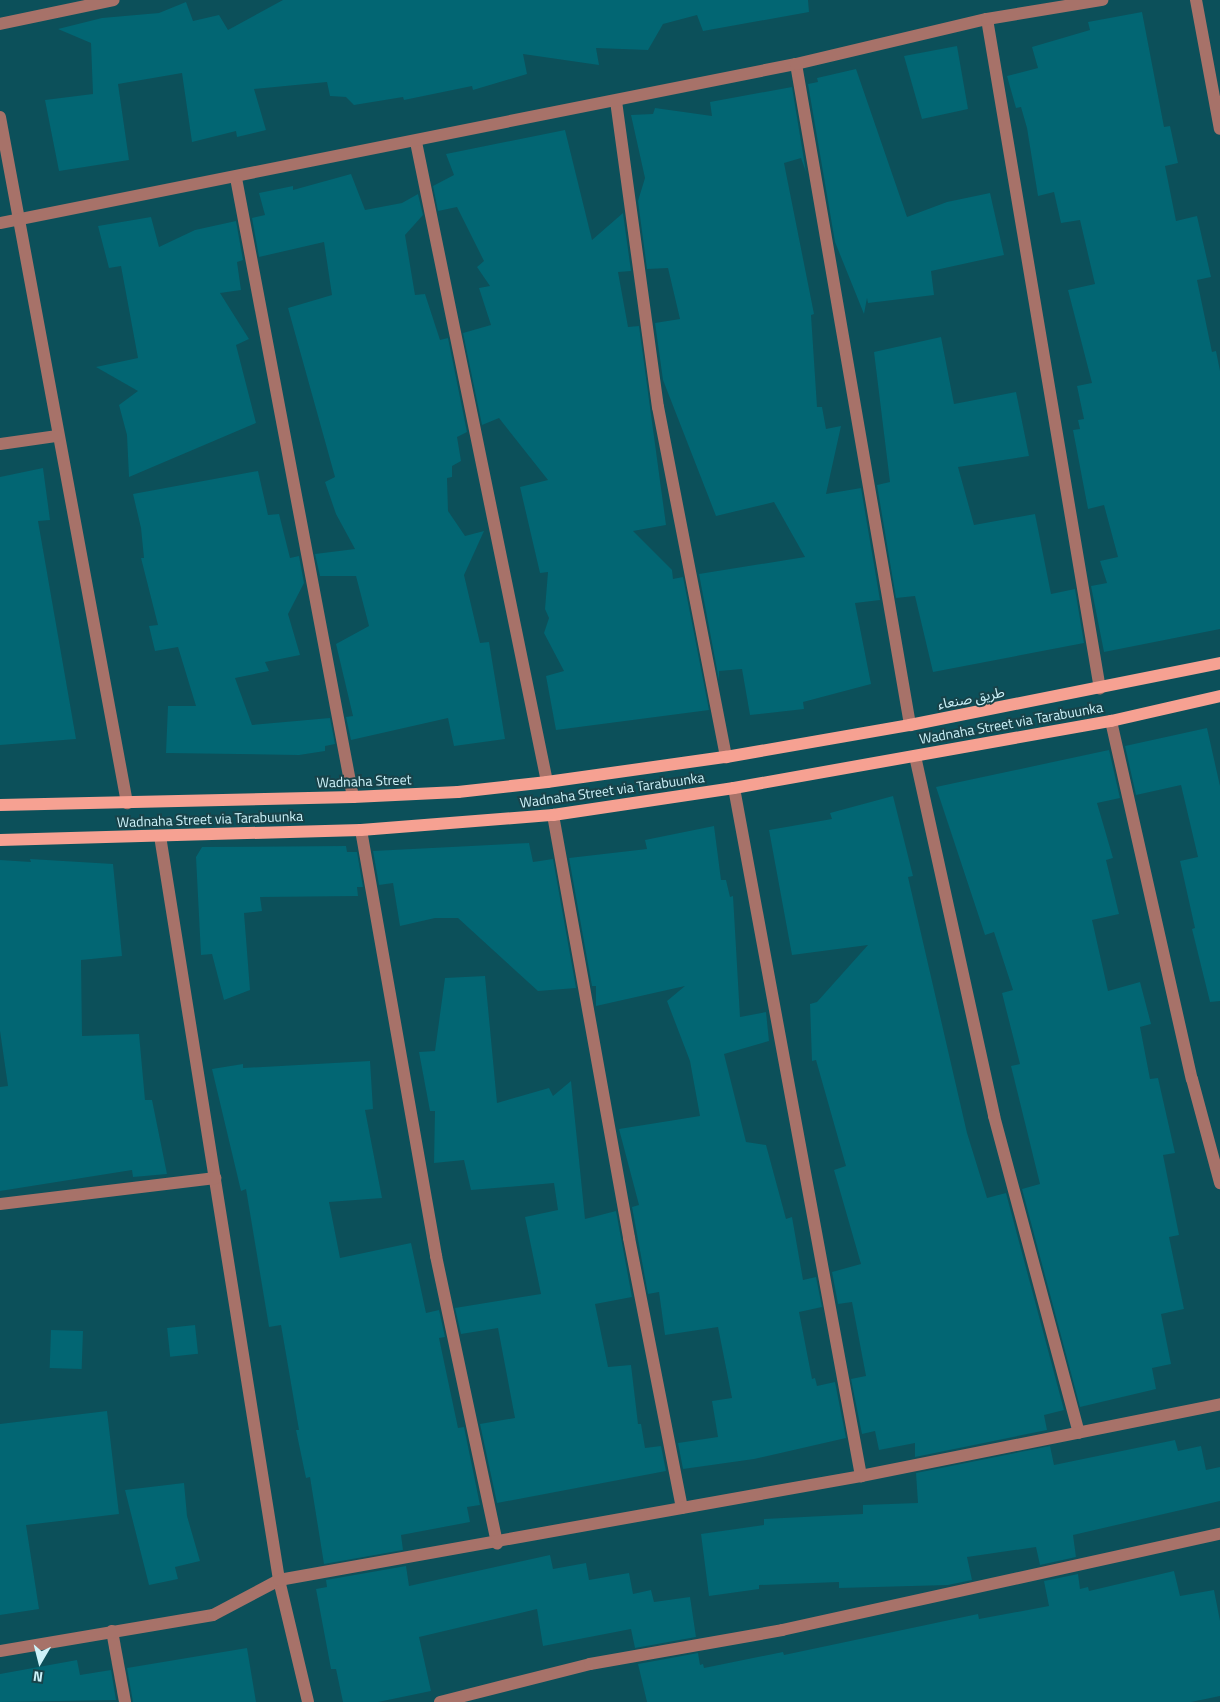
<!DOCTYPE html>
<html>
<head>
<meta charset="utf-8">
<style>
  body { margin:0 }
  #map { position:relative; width:1220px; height:1702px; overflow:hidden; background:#0c505a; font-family:"Titillium Web","Noto Sans Arabic",sans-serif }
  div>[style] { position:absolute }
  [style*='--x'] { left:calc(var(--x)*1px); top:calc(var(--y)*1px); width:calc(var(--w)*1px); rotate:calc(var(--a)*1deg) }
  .building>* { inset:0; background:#026673; transform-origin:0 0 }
  .minor>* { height:12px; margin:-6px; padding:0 6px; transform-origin:6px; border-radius:6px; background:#a77269 }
  .major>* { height:12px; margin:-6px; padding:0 6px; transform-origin:6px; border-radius:6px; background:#f6a192 }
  span { translate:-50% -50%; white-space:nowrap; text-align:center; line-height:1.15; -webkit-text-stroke:4px #18434a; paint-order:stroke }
  .street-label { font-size:14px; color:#ccf2f9 }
  .north { position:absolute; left:15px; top:1637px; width:50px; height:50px; -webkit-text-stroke:4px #18434a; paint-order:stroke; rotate:188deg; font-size:14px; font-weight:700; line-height:20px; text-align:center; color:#ccf2f9 }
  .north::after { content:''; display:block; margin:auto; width:18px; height:22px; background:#ccf2f9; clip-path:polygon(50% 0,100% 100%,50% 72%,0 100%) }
</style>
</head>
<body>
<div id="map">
  <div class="building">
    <i style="clip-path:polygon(283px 0,808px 0,809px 12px,703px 31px,697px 15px,663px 24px,648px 50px,596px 48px,599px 65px,523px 54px,527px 74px,473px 90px,472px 86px,404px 100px,403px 97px,354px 105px,346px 97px,330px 96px,327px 82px,254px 89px,266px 130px,237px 137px,236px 131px,192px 142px,182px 73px,118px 84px,129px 160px,59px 171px,45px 100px,93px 94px,91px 43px,58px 29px,102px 18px,159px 13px,186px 2px,193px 21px,219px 15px,228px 30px)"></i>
    <i style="clip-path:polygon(1142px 12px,1164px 127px,1170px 126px,1178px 163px,1165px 166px,1176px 221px,1197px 216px,1211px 277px,1197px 280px,1212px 352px,1216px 351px,1220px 371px,1220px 629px,1104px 652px,1091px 586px,1107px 583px,1100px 561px,1118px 557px,1104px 505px,1088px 509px,1073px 430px,1080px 429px,1078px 420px,1084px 419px,1077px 386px,1092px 383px,1068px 290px,1095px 284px,1080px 220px,1061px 223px,1054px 192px,1038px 196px,1027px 128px,1021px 107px,1016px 108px,1007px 76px,1038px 68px,1032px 47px,1090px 30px,1088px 22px)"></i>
    <i style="clip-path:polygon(957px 46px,968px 109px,922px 119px,904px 56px)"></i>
    <i style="clip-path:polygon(856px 69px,907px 217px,947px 202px,990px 193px,1004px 255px,931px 271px,934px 295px,868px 303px,867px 298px,864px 314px,835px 242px,808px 84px,818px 82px,817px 78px)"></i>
    <i style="clip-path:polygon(792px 87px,806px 172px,801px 158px,784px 163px,814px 314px,811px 315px,817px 407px,822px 407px,826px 429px,841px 426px,826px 494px,861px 488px,880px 600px,855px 603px,871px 684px,803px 702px,804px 709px,750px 715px,742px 669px,719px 671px,719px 680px,699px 574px,805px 557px,774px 502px,716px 516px,663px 380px,655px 323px,680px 319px,668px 268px,647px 269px,638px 201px,645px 178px,631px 115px,653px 114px,655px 108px,712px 116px,710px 102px)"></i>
    <i style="clip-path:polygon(565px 130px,592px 240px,623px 213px,631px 271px,618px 272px,628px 327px,639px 326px,666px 525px,633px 531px,672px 570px,673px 579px,683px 577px,709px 710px,556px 730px,546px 676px,564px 671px,544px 633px,549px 618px,545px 609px,548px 572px,540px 573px,520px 487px,548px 480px,499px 418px,482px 425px,463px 333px,491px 325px,479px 288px,490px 286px,477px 267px,484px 261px,457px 207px,438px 211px,433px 186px,454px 175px,446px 154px)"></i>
    <i style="clip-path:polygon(351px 174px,365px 210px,402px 203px,418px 194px,423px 215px,405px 235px,415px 295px,425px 294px,440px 340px,448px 338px,467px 432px,457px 437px,461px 461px,452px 466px,452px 477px,447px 478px,448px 511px,465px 536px,484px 531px,464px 575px,480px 643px,489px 642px,505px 739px,454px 746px,448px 718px,351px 740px,346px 717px,353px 716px,336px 644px,369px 626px,356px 576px,320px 576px,315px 554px,355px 549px,336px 514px,325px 482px,335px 477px,288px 308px,332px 295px,324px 242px,259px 257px,252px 218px,265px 215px,259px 193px,293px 186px,293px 190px)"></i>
    <i style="clip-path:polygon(151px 217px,159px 247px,195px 230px,236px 221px,243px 260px,237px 262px,241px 290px,220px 293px,249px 339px,236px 345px,256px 423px,129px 477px,127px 435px,119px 405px,138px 391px,96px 367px,138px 358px,121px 266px,109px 268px,98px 226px)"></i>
    <i style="clip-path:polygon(941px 337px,954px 404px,1016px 392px,1029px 456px,958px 467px,974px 525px,1035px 514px,1051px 594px,1075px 589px,1084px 643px,933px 672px,915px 596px,896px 598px,877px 485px,890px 482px,874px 352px)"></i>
    <i style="clip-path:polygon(43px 468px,50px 520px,38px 521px,76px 739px,0 745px,0 477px)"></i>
    <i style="clip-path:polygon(258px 471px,268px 515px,279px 514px,290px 558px,299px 556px,304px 583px,288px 614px,300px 655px,265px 662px,269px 671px,235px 678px,252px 725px,330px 718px,335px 744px,325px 746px,325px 751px,299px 755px,166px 753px,168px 706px,196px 706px,178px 647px,155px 651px,149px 626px,158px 625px,141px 558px,144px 558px,141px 528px,133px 494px)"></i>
    <i style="clip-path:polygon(1207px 728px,1220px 786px,1220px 1001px,1210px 1002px,1192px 929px,1195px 928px,1180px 861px,1198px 857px,1181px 785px,1136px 795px,1125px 746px)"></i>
    <i style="clip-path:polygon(1109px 750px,1120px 798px,1097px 803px,1113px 858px,1106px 860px,1119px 914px,1092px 920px,1108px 991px,1140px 982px,1151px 1024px,1140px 1027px,1150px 1079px,1158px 1078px,1175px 1153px,1163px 1155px,1179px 1235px,1169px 1237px,1184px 1309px,1161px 1314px,1171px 1364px,1152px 1368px,1156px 1389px,1080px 1407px,1022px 1189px,1040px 1184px,1011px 1066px,1020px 1064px,1002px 993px,1013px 990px,994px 932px,985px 935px,936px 787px)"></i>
    <i style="clip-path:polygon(893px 796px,913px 876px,908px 877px,967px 1133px,987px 1198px,1006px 1193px,1064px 1410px,1044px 1415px,1047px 1430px,915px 1457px,915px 1443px,879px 1450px,875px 1431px,862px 1434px,851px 1379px,866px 1376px,852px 1302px,838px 1304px,832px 1272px,861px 1264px,834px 1170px,846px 1166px,816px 1060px,812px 1061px,810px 1004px,817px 1002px,868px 945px,792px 955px,769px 830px,832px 819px,830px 813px)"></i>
    <i style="clip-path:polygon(714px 826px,721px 880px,726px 880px,730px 897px,733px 896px,740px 1017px,766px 1012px,769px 1041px,724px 1054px,746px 1142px,766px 1145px,786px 1219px,792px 1217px,803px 1280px,816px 1277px,822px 1307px,799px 1312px,812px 1379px,815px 1378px,817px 1386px,835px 1382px,846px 1438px,754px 1459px,683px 1469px,678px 1443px,718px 1437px,712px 1401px,732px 1398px,718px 1327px,665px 1335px,659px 1292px,648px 1294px,632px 1207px,639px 1205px,619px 1129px,700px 1116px,690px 1061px,667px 1001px,685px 986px,596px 1006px,596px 986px,592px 986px,569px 858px,647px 849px,645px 840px)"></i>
    <i style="clip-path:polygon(529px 843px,533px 862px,553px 859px,576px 988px,538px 991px,458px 918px,435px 918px,400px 926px,393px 883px,379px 885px,373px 851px)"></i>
    <i style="clip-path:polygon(346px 846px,347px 852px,357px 852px,363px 887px,357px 887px,358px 896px,260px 897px,262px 911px,244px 913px,250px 990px,224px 1000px,212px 954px,201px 955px,196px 857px,202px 847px)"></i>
    <i style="clip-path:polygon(30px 859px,113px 864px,122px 956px,81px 960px,82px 1036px,139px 1034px,145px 1100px,152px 1100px,167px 1174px,133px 1177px,132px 1170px,0 1191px,0 1087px,8px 1086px,0 1031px,0 860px,31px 862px)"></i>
    <i style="clip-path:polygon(485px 976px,497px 1103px,549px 1088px,553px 1096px,571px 1081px,585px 1219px,616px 1211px,632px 1297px,595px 1304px,608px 1367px,631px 1365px,638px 1424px,641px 1424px,645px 1448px,661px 1446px,666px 1471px,497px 1503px,480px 1424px,515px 1418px,498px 1328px,461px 1334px,455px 1308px,541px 1294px,525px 1217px,558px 1210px,554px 1183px,471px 1190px,464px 1160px,434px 1163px,435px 1111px,430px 1111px,419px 1052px,435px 1051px,445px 978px)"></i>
    <i style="clip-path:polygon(370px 1061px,373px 1109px,365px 1110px,382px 1198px,329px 1202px,340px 1258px,411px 1243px,426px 1313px,439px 1310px,445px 1337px,439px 1338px,458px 1428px,464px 1427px,480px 1505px,467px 1507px,470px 1522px,401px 1535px,403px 1550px,324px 1564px,310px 1477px,306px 1478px,296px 1430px,299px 1430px,281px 1325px,269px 1327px,246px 1189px,241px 1191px,212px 1069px,243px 1064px,243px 1068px)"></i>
    <i style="left:195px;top:1325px;width:29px;height:28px;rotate:84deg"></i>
    <i style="left:51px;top:1330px;width:32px;height:38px;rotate:2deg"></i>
    <i style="clip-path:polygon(107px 1411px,119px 1514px,26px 1525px,39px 1609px,0 1615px,0 1424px)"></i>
    <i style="clip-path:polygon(1175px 1440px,1178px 1451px,1201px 1446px,1206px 1470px,1220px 1467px,1220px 1501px,1073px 1535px,1076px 1557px,1040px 1565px,1036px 1547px,967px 1557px,972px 1580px,948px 1585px,839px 1588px,839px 1582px,759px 1585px,759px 1589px,709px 1596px,701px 1534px,764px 1525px,764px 1519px,863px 1514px,863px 1505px,918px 1503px,916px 1473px,1050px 1446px,1054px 1465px)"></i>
    <i style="clip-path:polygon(184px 1483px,187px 1516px,200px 1561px,175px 1567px,178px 1579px,149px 1585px,125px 1490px)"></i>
    <i style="clip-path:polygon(550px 1555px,553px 1569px,586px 1563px,589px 1580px,629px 1573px,633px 1594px,651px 1590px,654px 1602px,690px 1597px,696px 1637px,635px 1648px,631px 1629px,543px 1646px,537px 1609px,419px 1637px,431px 1691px,378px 1702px,343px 1702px,336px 1669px,331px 1669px,316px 1589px,327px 1587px,326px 1580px,406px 1566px,409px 1586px)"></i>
    <i style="clip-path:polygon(1174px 1571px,1180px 1596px,1214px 1590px,1220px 1621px,1220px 1696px,1191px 1702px,647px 1702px,638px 1664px,698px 1653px,700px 1665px,703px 1664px,704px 1668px,783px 1652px,784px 1655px,978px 1614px,979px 1619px,1049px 1606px,1044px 1581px,1078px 1574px,1080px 1589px,1088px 1587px,1089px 1591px)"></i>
    <i style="clip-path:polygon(247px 1648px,256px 1702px,133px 1702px,127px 1668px)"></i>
    <i style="clip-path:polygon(77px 1660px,80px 1675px,111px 1670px,116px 1700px,0 1702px,0 1674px)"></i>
  </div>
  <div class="minor">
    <i style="--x:1196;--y:0;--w:131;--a:79.5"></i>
    <i style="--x:987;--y:19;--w:679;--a:80.43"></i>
    <i style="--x:0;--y:24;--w:116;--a:-11.9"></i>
    <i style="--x:796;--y:64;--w:671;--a:80.21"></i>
    <i style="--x:616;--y:101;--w:309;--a:82.2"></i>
    <i style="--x:658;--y:407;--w:357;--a:79"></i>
    <i style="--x:0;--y:117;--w:698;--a:79.51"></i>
    <i style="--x:416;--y:142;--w:653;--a:78.43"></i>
    <i style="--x:236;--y:178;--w:630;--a:79.3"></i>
    <i style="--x:0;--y:223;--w:812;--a:-11.3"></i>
    <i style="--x:796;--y:64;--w:196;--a:-13.3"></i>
    <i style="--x:987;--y:19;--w:117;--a:-9.4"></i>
    <i style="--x:0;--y:444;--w:58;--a:-8"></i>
    <i style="--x:1111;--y:721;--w:367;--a:77.3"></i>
    <i style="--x:1192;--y:1079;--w:108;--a:74.9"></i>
    <i style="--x:915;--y:756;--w:369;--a:77.6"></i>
    <i style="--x:994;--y:1116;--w:328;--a:75"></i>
    <i style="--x:734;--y:788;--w:700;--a:79.54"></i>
    <i style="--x:553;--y:815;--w:430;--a:79.8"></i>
    <i style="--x:629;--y:1238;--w:275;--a:78.9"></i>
    <i style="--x:361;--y:830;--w:433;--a:80"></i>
    <i style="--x:436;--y:1256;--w:294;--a:78"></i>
    <i style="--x:160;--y:836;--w:753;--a:80.91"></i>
    <i style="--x:279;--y:1580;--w:125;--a:76.6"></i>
    <i style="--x:0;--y:1204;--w:217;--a:-6.9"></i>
    <i style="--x:112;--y:1631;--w:72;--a:79.6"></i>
    <i style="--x:0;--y:1651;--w:216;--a:-9.6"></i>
    <i style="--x:213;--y:1615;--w:75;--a:-27.9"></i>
    <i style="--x:279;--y:1580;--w:591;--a:-10.13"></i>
    <i style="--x:861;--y:1476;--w:366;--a:-11.3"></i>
    <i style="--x:440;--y:1702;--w:155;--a:-14.2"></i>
    <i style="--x:590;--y:1664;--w:195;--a:-10"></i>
    <i style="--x:782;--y:1630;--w:448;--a:-12.4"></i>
  </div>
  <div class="major">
    <i style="--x:0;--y:805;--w:353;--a:-1.3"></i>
    <i style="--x:353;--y:797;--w:105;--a:-2.7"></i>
    <i style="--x:458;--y:792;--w:90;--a:-6.4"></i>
    <i style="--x:547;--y:782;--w:181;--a:-8"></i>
    <i style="--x:726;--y:757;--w:187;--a:-9.9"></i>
    <i style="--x:910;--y:725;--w:316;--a:-11.3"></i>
    <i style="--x:0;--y:840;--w:361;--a:-1.6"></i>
    <i style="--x:361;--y:830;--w:193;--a:-4.5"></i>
    <i style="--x:553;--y:815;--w:183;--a:-8.5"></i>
    <i style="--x:734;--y:788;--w:383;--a:-10.1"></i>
    <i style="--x:1111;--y:721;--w:112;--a:-12.9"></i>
  </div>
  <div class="street-label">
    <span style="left:971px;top:698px;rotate:-11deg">طريق صنعاء</span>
    <span style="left:1011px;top:723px;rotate:-10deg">Wadnaha Street via Tarabuunka</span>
    <span style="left:364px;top:781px;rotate:-2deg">Wadnaha Street</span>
    <span style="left:612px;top:790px;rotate:-8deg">Wadnaha Street via Tarabuunka</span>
    <span style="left:210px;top:819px;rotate:-2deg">Wadnaha Street via Tarabuunka</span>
  </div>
  <div class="north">N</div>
</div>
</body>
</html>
